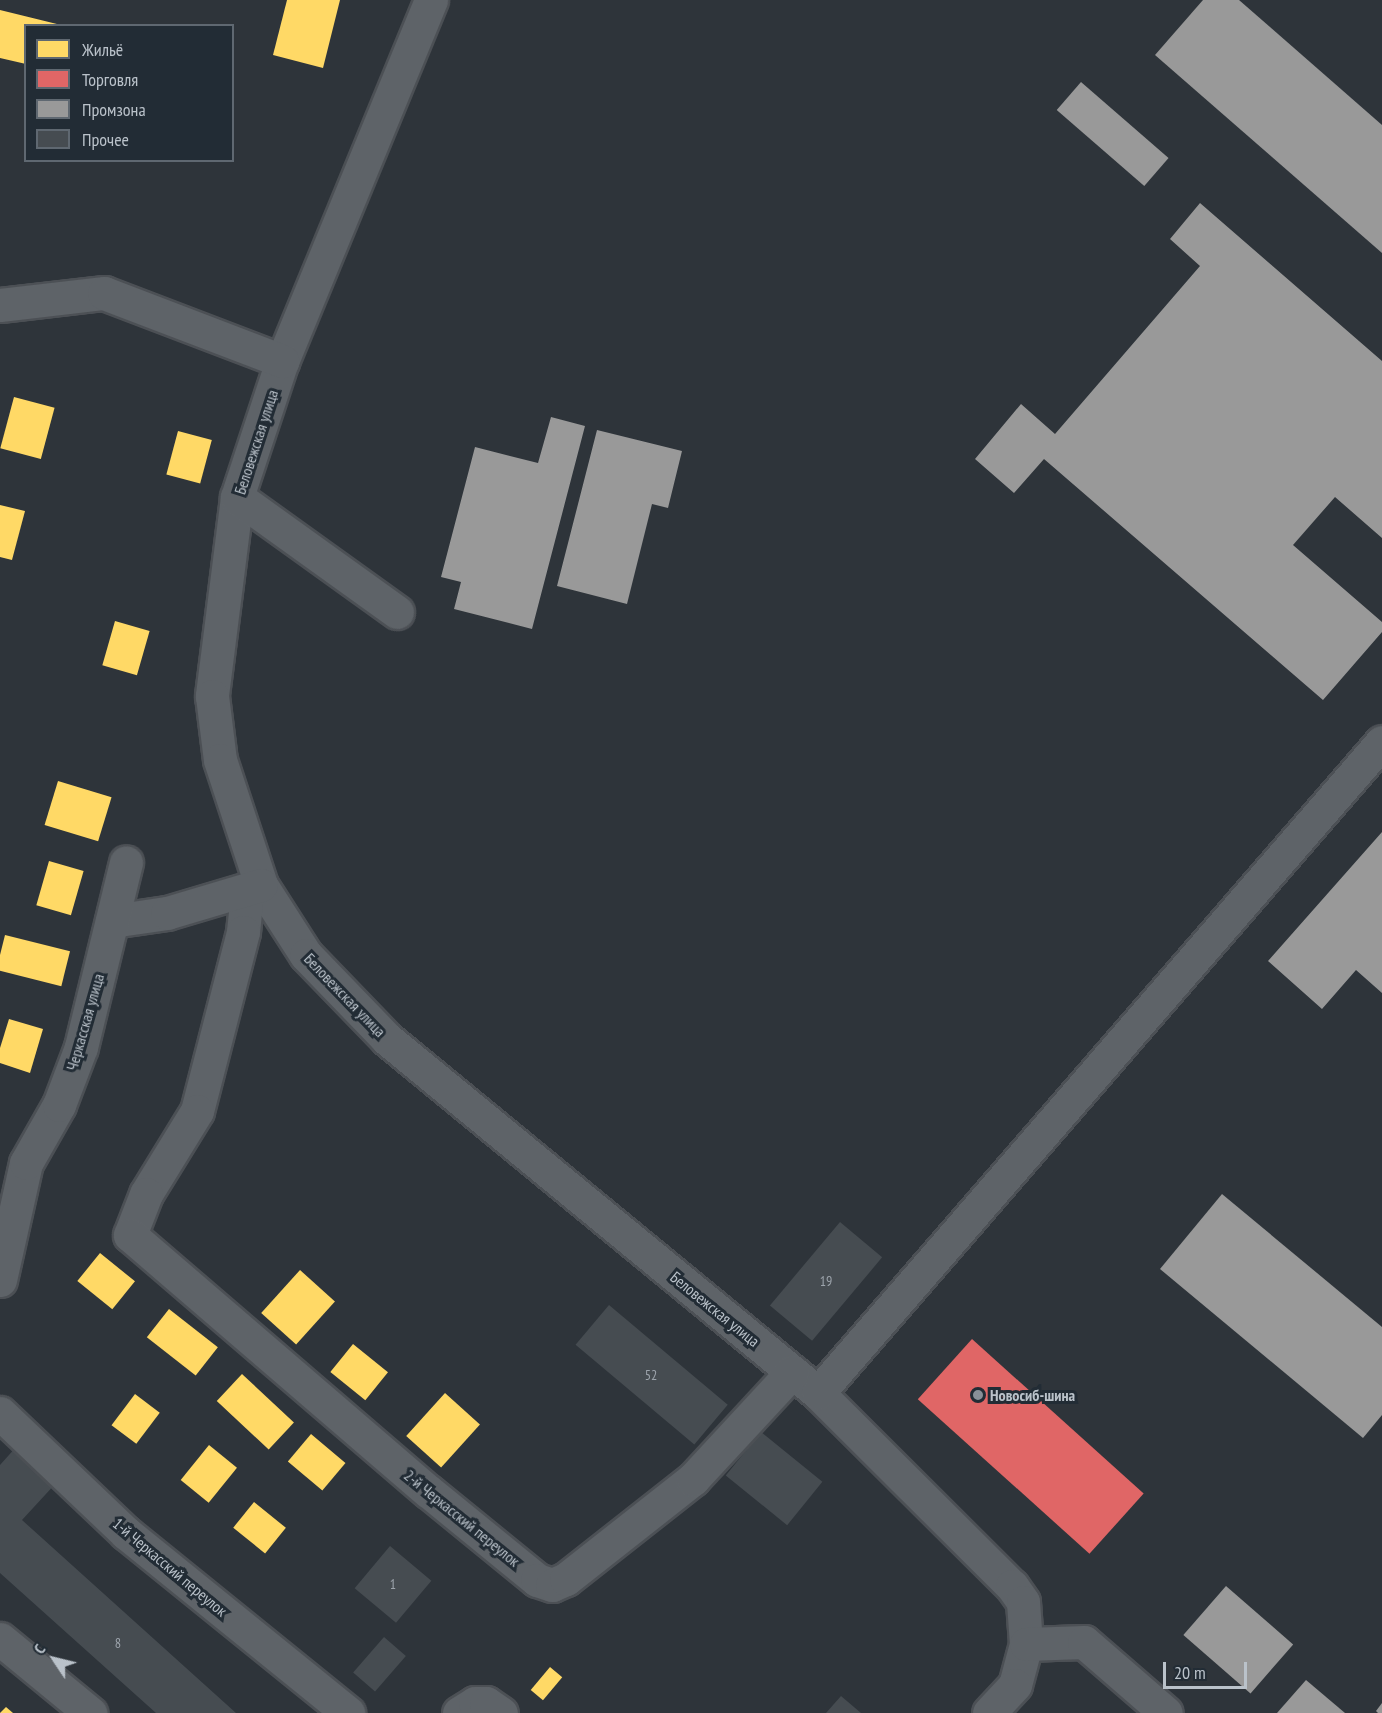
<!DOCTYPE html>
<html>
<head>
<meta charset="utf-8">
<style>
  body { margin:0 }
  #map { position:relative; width:1382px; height:1713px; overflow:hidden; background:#2e343a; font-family:"PT Sans Narrow",sans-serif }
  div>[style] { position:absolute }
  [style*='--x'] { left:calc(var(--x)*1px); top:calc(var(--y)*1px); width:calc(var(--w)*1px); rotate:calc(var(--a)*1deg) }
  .homes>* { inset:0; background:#ffd966; transform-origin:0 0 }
  .shops>* { inset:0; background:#e06666; transform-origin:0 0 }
  .industry>* { inset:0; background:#999; transform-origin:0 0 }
  .building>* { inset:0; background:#464c51; transform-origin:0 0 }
  .roads { filter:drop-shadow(2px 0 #4c5055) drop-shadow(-2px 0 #4c5055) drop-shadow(0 2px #4c5055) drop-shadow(0 -2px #4c5055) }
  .minor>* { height:33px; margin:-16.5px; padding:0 16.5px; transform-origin:16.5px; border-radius:16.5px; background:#5e6368 }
  .dots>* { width:16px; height:16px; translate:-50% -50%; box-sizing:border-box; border:3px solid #222c35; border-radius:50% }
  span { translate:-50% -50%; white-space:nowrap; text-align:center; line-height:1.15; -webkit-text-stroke:6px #222c35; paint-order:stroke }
  .number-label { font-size:14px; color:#9da4ac }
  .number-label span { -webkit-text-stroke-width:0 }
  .street-label { font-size:16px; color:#bac2ca }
  .poi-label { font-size:16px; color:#bac2ca; font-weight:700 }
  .left { translate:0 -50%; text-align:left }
  .legend { position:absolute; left:24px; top:24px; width:210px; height:138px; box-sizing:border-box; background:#222c35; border:2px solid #5f6871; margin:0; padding:8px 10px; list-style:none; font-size:18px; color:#bac2ca }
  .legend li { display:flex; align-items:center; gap:12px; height:30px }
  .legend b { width:30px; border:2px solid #5f6871 }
  .north { position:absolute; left:24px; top:1629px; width:60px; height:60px; -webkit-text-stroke:4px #222c35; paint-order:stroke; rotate:305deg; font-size:16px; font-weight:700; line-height:24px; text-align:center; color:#bac2ca }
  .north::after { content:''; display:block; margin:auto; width:21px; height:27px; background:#bac2ca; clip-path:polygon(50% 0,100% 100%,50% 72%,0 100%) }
  .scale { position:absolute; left:1163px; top:1662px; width:84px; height:27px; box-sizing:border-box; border:3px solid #bac2ca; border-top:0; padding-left:8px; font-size:18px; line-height:21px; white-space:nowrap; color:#bac2ca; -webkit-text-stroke:4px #222c35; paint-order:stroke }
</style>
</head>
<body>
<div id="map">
  <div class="homes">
    <i style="clip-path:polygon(287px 0,340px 0,323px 68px,273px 55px)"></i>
    <i style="clip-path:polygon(0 10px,61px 25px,61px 26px,26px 26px,26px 64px,0 58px)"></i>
    <i style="left:14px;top:397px;width:42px;height:53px;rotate:15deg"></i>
    <i style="left:178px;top:431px;width:35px;height:45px;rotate:15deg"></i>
    <i style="clip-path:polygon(0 505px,25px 511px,12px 560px,0 557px)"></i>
    <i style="left:115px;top:621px;width:36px;height:46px;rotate:16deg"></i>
    <i style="left:58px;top:781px;width:56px;height:46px;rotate:17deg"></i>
    <i style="left:49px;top:861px;width:36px;height:46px;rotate:16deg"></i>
    <i style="left:5px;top:935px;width:67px;height:36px;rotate:14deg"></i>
    <i style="clip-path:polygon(9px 1019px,43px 1029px,30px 1073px,0 1063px,0 1048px)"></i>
    <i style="left:100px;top:1253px;width:45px;height:36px;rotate:39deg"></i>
    <i style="left:300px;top:1270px;width:47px;height:58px;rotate:42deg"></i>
    <i style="left:169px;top:1309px;width:62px;height:36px;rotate:38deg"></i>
    <i style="left:353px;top:1344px;width:45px;height:36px;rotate:39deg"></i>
    <i style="left:242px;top:1374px;width:71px;height:37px;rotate:43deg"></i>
    <i style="left:445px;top:1393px;width:47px;height:58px;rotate:42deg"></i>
    <i style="left:135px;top:1394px;width:31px;height:39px;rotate:37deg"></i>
    <i style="left:311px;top:1434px;width:45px;height:36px;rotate:40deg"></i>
    <i style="left:209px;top:1445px;width:36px;height:45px;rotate:39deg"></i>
    <i style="left:254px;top:1502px;width:41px;height:33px;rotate:39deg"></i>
    <i style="left:550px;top:1667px;width:16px;height:30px;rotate:40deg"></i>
    <i style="clip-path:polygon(6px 1707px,13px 1713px,0 1713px)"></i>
  </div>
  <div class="shops">
    <i style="left:972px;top:1339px;width:231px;height:81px;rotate:42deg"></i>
  </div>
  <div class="industry">
    <i style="clip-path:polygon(1203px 0,1239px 0,1382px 125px,1382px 253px,1155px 55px)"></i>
    <i style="left:1081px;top:82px;width:116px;height:37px;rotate:41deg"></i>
    <i style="clip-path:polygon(1200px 203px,1382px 361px,1382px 538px,1335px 497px,1293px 545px,1382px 622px,1382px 632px,1323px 700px,1044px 459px,1014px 493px,975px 459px,1021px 404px,1055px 434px,1200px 266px,1170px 239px)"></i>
    <i style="clip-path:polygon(551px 417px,585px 426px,532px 629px,454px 609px,461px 582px,441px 577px,475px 447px,538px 463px)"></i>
    <i style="clip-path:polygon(597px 430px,682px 451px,668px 508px,652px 504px,627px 604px,557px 586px)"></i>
    <i style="clip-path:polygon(1382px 832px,1382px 993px,1356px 970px,1322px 1009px,1268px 961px)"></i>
    <i style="clip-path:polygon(1222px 1194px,1382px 1327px,1382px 1415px,1363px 1438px,1160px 1269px)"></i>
    <i style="left:1226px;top:1586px;width:89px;height:65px;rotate:41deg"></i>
    <i style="clip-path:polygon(1306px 1680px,1345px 1713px,1277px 1713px)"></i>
    <i style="clip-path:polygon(1382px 1703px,1382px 1713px,1378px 1713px,1376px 1711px)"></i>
  </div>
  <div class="building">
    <i style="left:840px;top:1222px;width:55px;height:109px;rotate:40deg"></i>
    <i style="left:609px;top:1305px;width:155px;height:52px;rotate:40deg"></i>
    <i style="left:761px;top:1432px;width:79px;height:56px;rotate:39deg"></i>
    <i style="clip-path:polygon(17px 1446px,57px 1482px,22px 1520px,236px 1713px,156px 1713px,0 1573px,0 1465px)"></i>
    <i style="left:390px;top:1546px;width:54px;height:55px;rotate:40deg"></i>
    <i style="left:384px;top:1637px;width:29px;height:47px;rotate:41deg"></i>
    <i style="clip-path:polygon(841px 1696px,861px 1713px,826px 1713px)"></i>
  </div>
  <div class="roads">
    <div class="minor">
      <i style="--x:431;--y:0;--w:391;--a:112.4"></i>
      <i style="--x:282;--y:361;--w:143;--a:108.3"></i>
      <i style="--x:237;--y:497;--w:201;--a:97.2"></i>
      <i style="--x:212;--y:696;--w:64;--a:82.9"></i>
      <i style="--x:220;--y:760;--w:132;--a:71.8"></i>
      <i style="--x:261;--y:885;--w:83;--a:57.3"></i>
      <i style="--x:306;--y:955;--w:117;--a:46"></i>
      <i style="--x:387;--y:1039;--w:558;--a:39.4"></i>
      <i style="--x:818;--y:1393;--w:274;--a:44.9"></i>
      <i style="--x:1012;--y:1586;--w:19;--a:55"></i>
      <i style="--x:1023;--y:1602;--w:42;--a:85.9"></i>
      <i style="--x:1026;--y:1644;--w:42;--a:105"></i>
      <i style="--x:1015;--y:1685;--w:38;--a:133"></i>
      <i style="--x:0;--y:305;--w:105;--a:-6.6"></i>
      <i style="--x:104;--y:293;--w:191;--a:20.9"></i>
      <i style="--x:237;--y:497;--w:197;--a:35.7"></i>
      <i style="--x:247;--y:892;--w:40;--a:95.7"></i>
      <i style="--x:243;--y:932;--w:185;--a:104.4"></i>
      <i style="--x:197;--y:1111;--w:97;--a:121.6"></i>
      <i style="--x:146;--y:1194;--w:44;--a:111.3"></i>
      <i style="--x:130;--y:1235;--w:393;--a:40.7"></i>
      <i style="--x:428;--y:1491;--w:141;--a:39.2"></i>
      <i style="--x:537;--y:1580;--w:16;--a:18"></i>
      <i style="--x:552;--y:1585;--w:15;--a:-23"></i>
      <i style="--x:566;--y:1579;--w:162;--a:-38.2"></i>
      <i style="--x:693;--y:1479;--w:146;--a:-47.2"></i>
      <i style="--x:112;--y:921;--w:56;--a:-8.3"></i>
      <i style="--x:167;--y:913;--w:98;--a:-16.6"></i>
      <i style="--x:0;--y:1280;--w:120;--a:-77.5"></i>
      <i style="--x:26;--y:1163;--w:67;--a:-60.4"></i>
      <i style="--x:59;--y:1105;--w:62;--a:-69.2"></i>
      <i style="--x:81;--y:1047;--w:190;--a:-76.3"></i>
      <i style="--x:818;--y:1393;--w:861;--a:-49.1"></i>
      <i style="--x:0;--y:1413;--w:174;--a:43.6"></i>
      <i style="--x:126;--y:1533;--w:286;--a:39"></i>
      <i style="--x:0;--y:1639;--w:117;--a:39.4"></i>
      <i style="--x:1026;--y:1644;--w:58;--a:-2"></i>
      <i style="--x:1084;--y:1642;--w:108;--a:40.9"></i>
      <i style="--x:459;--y:1713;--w:19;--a:-32"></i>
      <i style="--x:475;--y:1703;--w:11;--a:0"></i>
      <i style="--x:486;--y:1703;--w:18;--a:34"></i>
    </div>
  </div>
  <div class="dots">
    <i style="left:978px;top:1395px;background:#899098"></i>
  </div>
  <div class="number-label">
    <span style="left:826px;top:1281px">19</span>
    <span style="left:651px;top:1375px">52</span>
    <span style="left:393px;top:1584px">1</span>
    <span style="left:118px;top:1643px">8</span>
  </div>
  <div class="street-label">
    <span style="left:256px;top:442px;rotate:-72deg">Беловежская улица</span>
    <span style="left:345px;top:995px;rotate:46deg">Беловежская улица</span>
    <span style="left:85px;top:1022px;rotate:-74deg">Черкасская улица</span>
    <span style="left:715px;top:1309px;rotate:39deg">Беловежская улица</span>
    <span style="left:462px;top:1518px;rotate:39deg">2-й Черкасский переулок</span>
    <span style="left:170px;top:1567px;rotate:40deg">1-й Черкасский переулок</span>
  </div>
  <div class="poi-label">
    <span class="left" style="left:990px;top:1395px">Новосиб-шина</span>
  </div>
  <ul class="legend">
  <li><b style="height:16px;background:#ffd966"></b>Жильё</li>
  <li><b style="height:16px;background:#e06666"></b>Торговля</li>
  <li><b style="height:16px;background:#999"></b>Промзона</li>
  <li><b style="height:16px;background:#464c51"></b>Прочее</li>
  </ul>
  <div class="north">С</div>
  <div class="scale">20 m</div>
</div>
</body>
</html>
